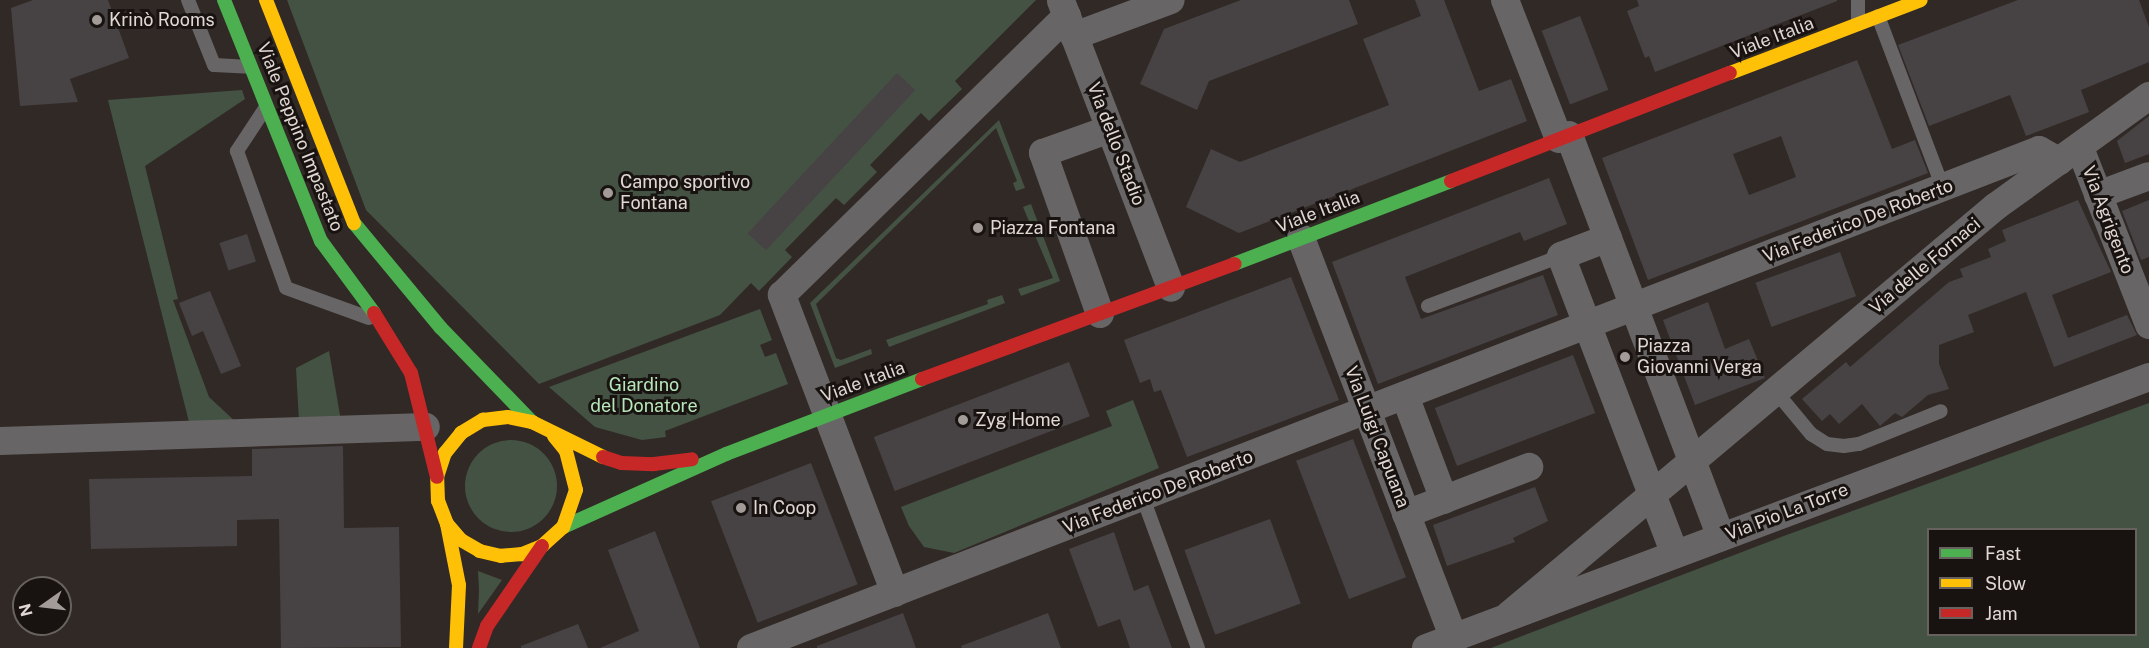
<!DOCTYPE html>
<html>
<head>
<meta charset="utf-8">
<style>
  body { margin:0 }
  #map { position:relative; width:2149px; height:648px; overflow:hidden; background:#312926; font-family:"Public Sans",sans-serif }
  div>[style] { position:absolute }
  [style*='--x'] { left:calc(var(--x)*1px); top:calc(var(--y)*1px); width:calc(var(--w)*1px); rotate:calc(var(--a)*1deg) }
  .green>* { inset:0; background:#445243 }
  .round { border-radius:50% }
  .building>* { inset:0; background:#474344; transform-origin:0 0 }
  .lane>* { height:14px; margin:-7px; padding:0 7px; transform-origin:7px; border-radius:7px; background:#686567 }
  .street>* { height:28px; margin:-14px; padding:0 14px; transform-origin:14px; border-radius:14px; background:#686567 }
  .fast>* { height:14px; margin:-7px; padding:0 7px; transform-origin:7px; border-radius:7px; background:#4caf50 }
  .slow>* { height:14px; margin:-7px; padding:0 7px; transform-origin:7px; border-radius:7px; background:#ffc107 }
  .jam>* { height:14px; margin:-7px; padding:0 7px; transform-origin:7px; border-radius:7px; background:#c62828 }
  .dots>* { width:16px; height:16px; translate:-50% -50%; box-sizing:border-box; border:3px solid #181310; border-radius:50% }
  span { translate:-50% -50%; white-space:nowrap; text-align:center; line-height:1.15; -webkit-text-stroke:6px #181310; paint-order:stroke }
  .poi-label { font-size:18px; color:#e1d8d4 }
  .left { translate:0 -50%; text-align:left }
  .street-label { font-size:18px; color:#e1d8d4 }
  .park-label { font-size:18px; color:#b7e6ba }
  .legend { position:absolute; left:1927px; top:528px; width:210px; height:108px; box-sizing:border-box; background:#181310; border:2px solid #68625e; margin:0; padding:8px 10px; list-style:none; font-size:18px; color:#e1d8d4 }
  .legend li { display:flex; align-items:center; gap:12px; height:30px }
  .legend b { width:30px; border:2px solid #68625e }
  .north { position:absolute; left:12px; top:576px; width:60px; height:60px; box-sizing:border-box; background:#181310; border:2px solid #68625e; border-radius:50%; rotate:256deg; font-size:16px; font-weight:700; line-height:24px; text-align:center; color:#e1d8d4 }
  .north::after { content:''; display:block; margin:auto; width:21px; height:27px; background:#a39b97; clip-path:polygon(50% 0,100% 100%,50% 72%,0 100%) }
</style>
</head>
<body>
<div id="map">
  <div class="green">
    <i style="clip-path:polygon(287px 0,1036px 0,955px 81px,962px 89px,929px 121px,921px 113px,870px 165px,877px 172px,844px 205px,836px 198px,785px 250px,792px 257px,759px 291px,751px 283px,720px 315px,539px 384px,366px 210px)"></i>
    <i style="clip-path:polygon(242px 90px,245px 99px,145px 166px,178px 299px,173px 300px,209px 397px,238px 424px,190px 426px,108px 100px)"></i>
    <i style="clip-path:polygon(999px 120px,1025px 188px,1016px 191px,1013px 183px,1017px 181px,996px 128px,816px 304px,836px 358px,841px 360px,871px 349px,872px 354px,835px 368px,810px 303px)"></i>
    <i style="clip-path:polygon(1031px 204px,1060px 281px,1021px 296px,1018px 289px,1053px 278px,1023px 207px)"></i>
    <i style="clip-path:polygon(1002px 295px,1005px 303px,889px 347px,886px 340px,988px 304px,987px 300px)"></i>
    <i style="clip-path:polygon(760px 309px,772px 340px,760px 345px,765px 357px,776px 353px,788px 384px,665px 431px,666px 437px,642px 440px,595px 427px,549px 387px)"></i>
    <i style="clip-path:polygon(329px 351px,341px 421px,299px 421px,296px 368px)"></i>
    <i style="clip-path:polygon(1133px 400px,1159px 468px,954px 553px,924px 547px,909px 526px,901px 507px,1112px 426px,1106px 411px)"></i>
    <i style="clip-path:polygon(evenodd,2149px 403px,2149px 648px,1491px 648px,1781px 537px,2149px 403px,1928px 530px,2136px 530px,2136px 634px,1928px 634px,1928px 530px)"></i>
    <i class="round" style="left:465px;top:440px;width:92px;height:92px"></i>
    <i style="clip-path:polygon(478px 571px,502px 580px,478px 614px,479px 590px)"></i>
  </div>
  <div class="building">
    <i style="clip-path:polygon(33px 0,108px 0,129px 58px,70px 79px,78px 102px,20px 106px,11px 8px)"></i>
    <i style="clip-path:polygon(1241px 0,1349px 0,1358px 24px,1209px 81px,1197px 110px,1140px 84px,1164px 29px)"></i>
    <i style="clip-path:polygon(1415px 0,1444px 0,1479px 91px,1511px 79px,1527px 121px,1239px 233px,1186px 207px,1211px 149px,1240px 162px,1389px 105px,1363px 39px,1421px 16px)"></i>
    <i style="clip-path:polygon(1637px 0,1837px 0,1837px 1px,1655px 72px,1649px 56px,1645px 58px,1627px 11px,1639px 6px)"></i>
    <i style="clip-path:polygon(2018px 0,2139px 0,2149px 27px,2149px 62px,2081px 90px,2089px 112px,2026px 136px,2010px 95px,1929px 126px,1898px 45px)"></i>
    <i style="left:1580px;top:16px;width:79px;height:41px;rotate:69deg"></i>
    <i style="clip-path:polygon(evenodd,1857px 60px,1892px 149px,1915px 140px,1928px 173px,1648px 280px,1602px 158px,1857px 60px,1781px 136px,1796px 177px,1749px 195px,1733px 154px,1781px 136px)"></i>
    <i style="left:897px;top:73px;width:25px;height:219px;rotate:43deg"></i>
    <i style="clip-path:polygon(2149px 116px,2149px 154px,2125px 163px,2117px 141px)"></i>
    <i style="clip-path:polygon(1549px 178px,1567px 224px,1524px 241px,1520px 232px,1405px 277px,1421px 319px,1543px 275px,1558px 315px,1378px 384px,1332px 262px)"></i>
    <i style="clip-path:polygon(2078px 200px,2111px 272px,2052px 295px,2068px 338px,2127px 315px,2137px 335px,2054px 367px,2026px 292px,1968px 315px,1974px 332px,1939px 345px,1939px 364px,1949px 389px,1928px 395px,1902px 417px,1895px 413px,1880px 426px,1862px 404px,1839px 424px,1830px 414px,1822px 421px,1802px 399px,1846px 362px,1850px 367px,1949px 282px,1963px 277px,1960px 269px,1991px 257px,1988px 249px,2006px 241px,2002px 230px)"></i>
    <i style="clip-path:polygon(2149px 200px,2149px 257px,2141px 260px,2122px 211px)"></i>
    <i style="left:247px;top:234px;width:29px;height:29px;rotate:72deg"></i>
    <i style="left:1840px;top:252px;width:47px;height:90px;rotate:70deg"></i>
    <i style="clip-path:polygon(1291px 277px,1339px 400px,1187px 457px,1161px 390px,1154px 392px,1150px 379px,1140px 383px,1124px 340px)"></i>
    <i style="clip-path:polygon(210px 291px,241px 366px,221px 374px,203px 331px,192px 336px,179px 303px)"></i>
    <i style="clip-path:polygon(1708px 302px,1725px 349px,1749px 339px,1765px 378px,1695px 405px,1663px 320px)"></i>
    <i style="left:1573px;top:355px;width:62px;height:148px;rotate:69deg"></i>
    <i style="left:1069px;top:362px;width:58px;height:209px;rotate:69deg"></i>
    <i style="left:1353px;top:439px;width:148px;height:61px;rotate:69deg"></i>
    <i style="clip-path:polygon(343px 446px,344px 528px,399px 527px,401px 647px,281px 648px,279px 519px,237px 520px,237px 546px,91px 549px,89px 479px,252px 476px,252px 449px)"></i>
    <i style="left:811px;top:463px;width:130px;height:107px;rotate:69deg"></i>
    <i style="clip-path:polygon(1535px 487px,1548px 521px,1513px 538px,1515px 542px,1447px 566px,1433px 525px)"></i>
    <i style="left:1270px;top:519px;width:90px;height:91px;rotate:70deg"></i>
    <i style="clip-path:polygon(655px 531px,700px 648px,600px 648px,639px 631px,608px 550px)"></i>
    <i style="clip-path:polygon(1114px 532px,1134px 591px,1148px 585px,1172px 648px,1130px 648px,1120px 619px,1098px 627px,1069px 549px)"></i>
    <i style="clip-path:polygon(903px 613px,916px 648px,817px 648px,817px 646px)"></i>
    <i style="clip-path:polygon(1048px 613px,1061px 648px,962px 648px,961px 646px)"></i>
    <i style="clip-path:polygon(578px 624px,588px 648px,521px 648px,521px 646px)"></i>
  </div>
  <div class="lane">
    <i style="--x:188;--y:0;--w:70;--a:68.2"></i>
    <i style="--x:214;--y:65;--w:36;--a:3"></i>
    <i style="--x:1878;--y:16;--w:184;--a:69.3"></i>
    <i style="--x:1858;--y:24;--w:24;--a:-90"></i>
    <i style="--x:266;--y:107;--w:53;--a:123.4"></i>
    <i style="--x:237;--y:151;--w:145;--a:70.3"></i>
    <i style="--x:286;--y:288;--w:88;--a:19.9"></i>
    <i style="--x:1428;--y:306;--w:142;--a:-20.6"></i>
    <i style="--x:1777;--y:393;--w:53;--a:50.3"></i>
    <i style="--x:1811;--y:434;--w:19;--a:32"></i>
    <i style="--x:1827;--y:444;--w:17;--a:7"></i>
    <i style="--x:1844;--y:446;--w:15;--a:-8"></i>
    <i style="--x:1859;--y:444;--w:88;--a:-21.9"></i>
    <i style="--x:1143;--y:498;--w:160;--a:69.9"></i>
  </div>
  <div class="street">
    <i style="--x:1505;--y:0;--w:149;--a:68.8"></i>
    <i style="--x:1061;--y:1;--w:307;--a:69"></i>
    <i style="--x:1074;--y:36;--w:103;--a:-20.4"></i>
    <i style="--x:1569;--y:135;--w:430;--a:69.3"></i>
    <i style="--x:2080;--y:148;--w:190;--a:68.7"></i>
    <i style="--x:2098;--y:195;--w:54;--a:-20.4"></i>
    <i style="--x:1301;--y:238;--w:427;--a:69.1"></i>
    <i style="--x:1608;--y:238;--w:50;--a:159"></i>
    <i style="--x:1561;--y:256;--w:319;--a:69.1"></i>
    <i style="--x:1100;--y:314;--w:171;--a:-109.5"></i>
    <i style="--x:1043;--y:153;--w:71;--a:-19.7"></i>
    <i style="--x:1405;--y:396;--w:111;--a:69.4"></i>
    <i style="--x:0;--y:441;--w:426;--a:-1.9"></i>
    <i style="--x:1406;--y:514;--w:132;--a:-20.9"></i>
    <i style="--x:895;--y:593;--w:319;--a:-110.8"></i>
    <i style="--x:782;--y:295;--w:399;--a:-44.4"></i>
    <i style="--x:1509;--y:615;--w:635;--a:-40.01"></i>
    <i style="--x:1995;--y:207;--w:190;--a:-35.8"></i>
    <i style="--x:751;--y:648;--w:1381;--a:-21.14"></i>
    <i style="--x:2039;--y:150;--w:23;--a:29"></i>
    <i style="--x:1426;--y:648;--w:772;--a:-20.55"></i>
  </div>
  <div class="fast">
    <i style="--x:224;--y:0;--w:260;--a:68.1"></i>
    <i style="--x:321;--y:241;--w:89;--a:53.6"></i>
    <i style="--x:354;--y:223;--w:136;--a:50.4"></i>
    <i style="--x:441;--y:328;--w:131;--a:45.9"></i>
    <i style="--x:1234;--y:264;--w:232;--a:-20.9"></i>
    <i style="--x:563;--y:527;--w:179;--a:-24.1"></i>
    <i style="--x:726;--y:454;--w:210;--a:-20.9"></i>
  </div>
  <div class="slow">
    <i style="--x:266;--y:0;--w:240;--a:68.5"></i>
    <i style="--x:1730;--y:73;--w:204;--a:-20.9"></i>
    <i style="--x:554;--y:436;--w:19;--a:51"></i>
    <i style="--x:566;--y:451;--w:40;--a:75.6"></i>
    <i style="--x:576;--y:490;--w:39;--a:109"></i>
    <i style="--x:563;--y:527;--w:28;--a:138"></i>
    <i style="--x:542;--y:546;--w:22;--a:158"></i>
    <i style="--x:522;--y:554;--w:21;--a:175"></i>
    <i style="--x:501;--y:556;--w:22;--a:-167"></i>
    <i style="--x:480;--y:551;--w:22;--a:-150"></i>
    <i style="--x:461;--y:540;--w:21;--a:-131"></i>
    <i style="--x:447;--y:524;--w:25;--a:-111"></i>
    <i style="--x:438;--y:501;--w:24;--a:-92"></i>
    <i style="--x:437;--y:477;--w:25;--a:-72"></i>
    <i style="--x:445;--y:453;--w:26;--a:-51"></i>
    <i style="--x:461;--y:433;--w:26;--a:-31"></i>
    <i style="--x:483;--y:420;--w:25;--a:-7"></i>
    <i style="--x:508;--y:417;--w:25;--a:12"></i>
    <i style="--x:532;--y:422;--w:79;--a:26.2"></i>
    <i style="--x:447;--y:524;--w:62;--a:78.9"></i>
    <i style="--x:459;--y:585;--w:63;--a:92.7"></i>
  </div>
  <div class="jam">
    <i style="--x:1451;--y:181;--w:299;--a:-21.2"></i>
    <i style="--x:374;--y:313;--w:70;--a:58.3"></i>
    <i style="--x:411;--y:373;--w:107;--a:76"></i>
    <i style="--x:922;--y:379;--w:333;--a:-20.2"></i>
    <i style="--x:603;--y:457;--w:19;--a:18"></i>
    <i style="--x:621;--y:463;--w:33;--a:2"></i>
    <i style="--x:654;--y:464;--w:38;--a:-7"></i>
    <i style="--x:479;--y:648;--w:23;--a:-70"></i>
    <i style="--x:487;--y:626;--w:97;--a:-55.5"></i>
  </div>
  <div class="dots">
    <i style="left:97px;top:20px;background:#a39b97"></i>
    <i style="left:608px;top:193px;background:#a39b97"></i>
    <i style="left:978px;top:228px;background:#a39b97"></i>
    <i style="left:1625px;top:357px;background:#a39b97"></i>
    <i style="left:963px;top:420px;background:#a39b97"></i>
    <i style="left:741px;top:508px;background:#a39b97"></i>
  </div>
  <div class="poi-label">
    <span class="left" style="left:109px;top:20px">Krinò Rooms</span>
    <span class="left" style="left:620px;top:193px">Campo sportivo<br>Fontana</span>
    <span class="left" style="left:990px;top:228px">Piazza Fontana</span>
    <span class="left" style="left:1637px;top:357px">Piazza<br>Giovanni Verga</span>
    <span class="left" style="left:975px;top:420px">Zyg Home</span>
    <span class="left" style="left:753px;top:508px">In Coop</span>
  </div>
  <div class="street-label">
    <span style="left:1772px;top:38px;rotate:-21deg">Viale Italia</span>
    <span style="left:300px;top:137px;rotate:68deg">Viale Peppino Impastato</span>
    <span style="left:1116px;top:144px;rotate:69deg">Via dello Stadio</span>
    <span style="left:1318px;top:212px;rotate:-21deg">Viale Italia</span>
    <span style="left:2108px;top:220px;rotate:69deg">Via Agrigento</span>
    <span style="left:1858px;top:221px;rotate:-21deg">Via Federico De Roberto</span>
    <span style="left:1925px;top:266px;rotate:-40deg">Via delle Fornaci</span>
    <span style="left:863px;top:382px;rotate:-20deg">Viale Italia</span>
    <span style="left:1377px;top:437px;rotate:69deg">Via Luigi Capuana</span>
    <span style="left:1158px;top:492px;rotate:-21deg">Via Federico De Roberto</span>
    <span style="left:1787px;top:512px;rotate:-21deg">Via Pio La Torre</span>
  </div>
  <div class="park-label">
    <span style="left:644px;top:396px">Giardino<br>del Donatore</span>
  </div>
  <ul class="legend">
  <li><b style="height:8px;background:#4caf50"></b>Fast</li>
  <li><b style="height:8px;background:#ffc107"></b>Slow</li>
  <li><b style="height:8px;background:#c62828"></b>Jam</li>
  </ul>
  <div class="north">N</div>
</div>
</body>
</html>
